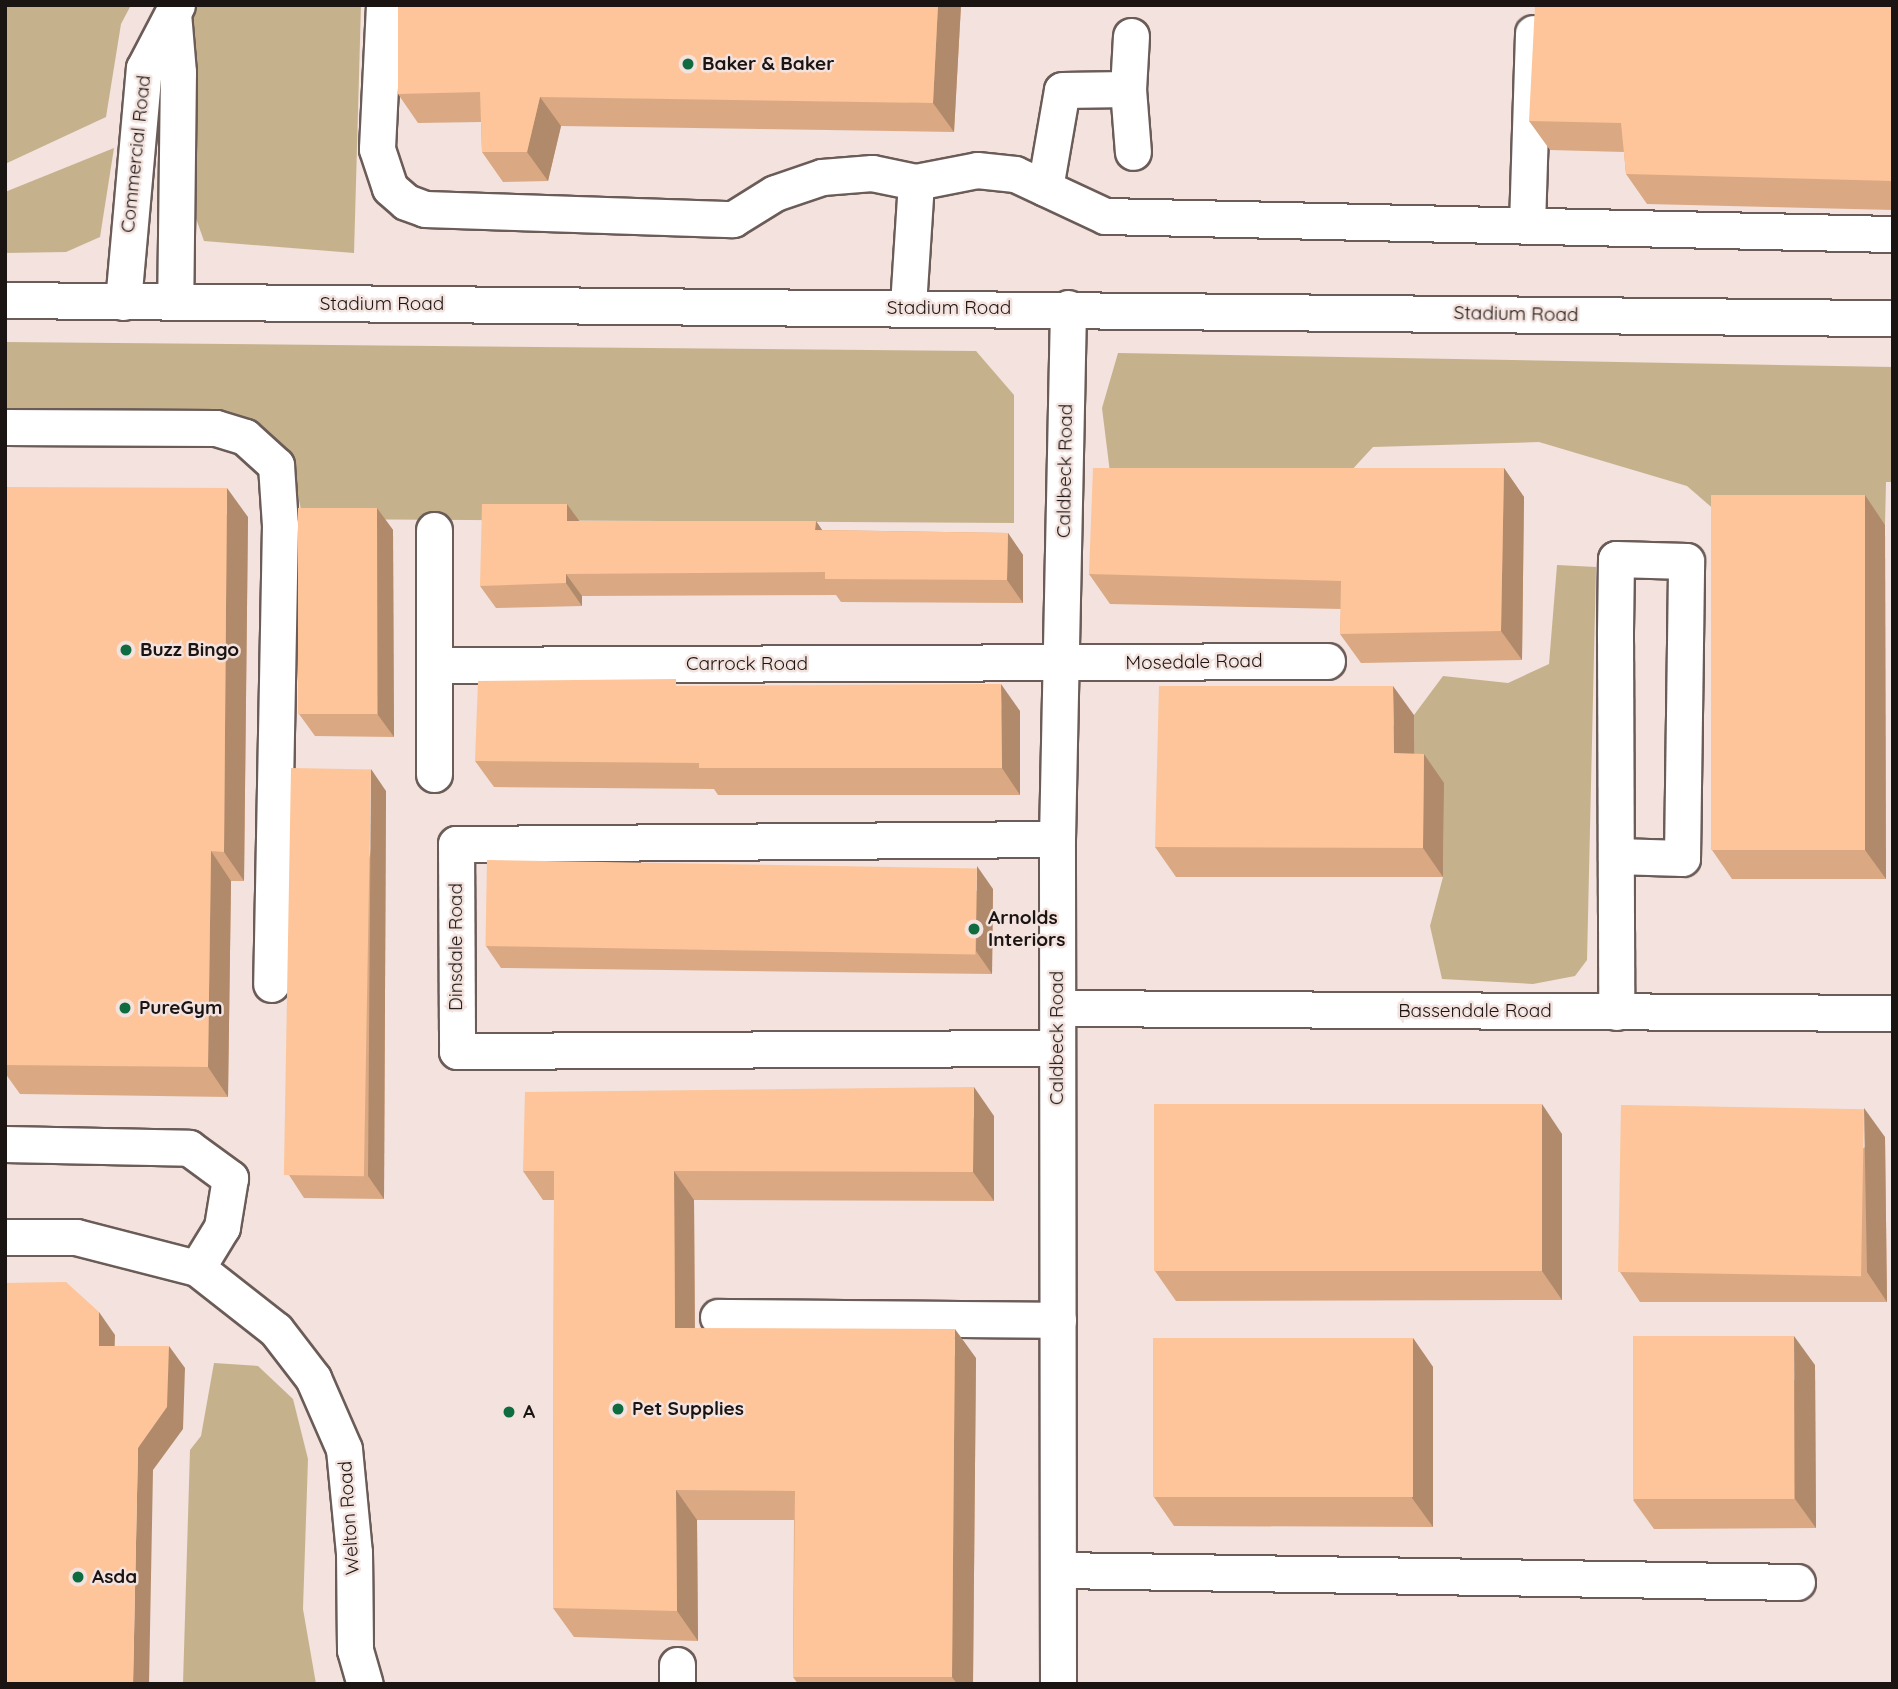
<!DOCTYPE html>
<html>
<head>
<meta charset="utf-8">
<style>
  body { margin:0 }
  #map { position:relative; width:1898px; height:1689px; overflow:hidden; background:#f3e2dd; font-family:Quicksand,sans-serif }
  div>[style] { position:absolute }
  [style*='--x'] { left:calc(var(--x)*1px); top:calc(var(--y)*1px); width:calc(var(--w)*1px); rotate:calc(var(--a)*1deg) }
  .green>* { inset:0; background:#c5b28d }
  .roads { filter:drop-shadow(2px 0 #6b5c58) drop-shadow(-2px 0 #6b5c58) drop-shadow(0 2px #6b5c58) drop-shadow(0 -2px #6b5c58) }
  .minor>* { height:35px; margin:-17.5px; padding:0 17.5px; transform-origin:17.5px; border-radius:17.5px; background:#fff }
  .wall>* { inset:0; background:#daa984 }
  .shaded-wall>* { inset:0; background:#b18a6b }
  .building>* { inset:0; background:#fdc599; transform-origin:0 0 }
  .dots>* { width:19px; height:19px; translate:-50% -50%; box-sizing:border-box; border:4px solid #f3e2dd; border-radius:50% }
  span { translate:-50% -50%; white-space:nowrap; text-align:center; line-height:1.15; -webkit-text-stroke:5px #f3e2dd; paint-order:stroke }
  .poi-label { font-size:19px; color:#1a1412; font-weight:700 }
  .left { translate:0 -50%; text-align:left }
  .street-label { font-size:19px; color:#1a1412 }
  .frame { position:absolute; inset:0; border:7px solid #1a1412; pointer-events:none }
</style>
</head>
<body>
<div id="map">
  <div class="green">
    <i style="clip-path:polygon(5px 5px,131px 5px,121px 24px,106px 117px,5px 164px)"></i>
    <i style="clip-path:polygon(194px 5px,361px 5px,354px 253px,204px 241px,187px 193px)"></i>
    <i style="clip-path:polygon(114px 148px,100px 237px,66px 252px,5px 253px,5px 192px)"></i>
    <i style="clip-path:polygon(5px 342px,976px 351px,1014px 395px,1014px 523px,303px 519px,293px 472px,272px 440px,5px 414px)"></i>
    <i style="clip-path:polygon(1118px 353px,1893px 367px,1893px 482px,1886px 482px,1885px 525px,1732px 525px,1687px 486px,1539px 442px,1373px 447px,1325px 499px,1113px 497px,1102px 408px)"></i>
    <i style="clip-path:polygon(1557px 565px,1596px 567px,1587px 960px,1575px 976px,1533px 984px,1442px 979px,1430px 926px,1443px 877px,1444px 784px,1415px 783px,1414px 715px,1443px 676px,1508px 683px,1549px 664px)"></i>
    <i style="clip-path:polygon(214px 1363px,258px 1366px,293px 1399px,308px 1459px,303px 1609px,316px 1684px,183px 1684px,190px 1450px,201px 1436px)"></i>
  </div>
  <div class="roads">
    <div class="minor">
      <i style="--x:384;--y:5;--w:144;--a:92.8"></i>
      <i style="--x:377;--y:149;--w:41;--a:71.6"></i>
      <i style="--x:390;--y:188;--w:21;--a:41"></i>
      <i style="--x:406;--y:202;--w:20;--a:20"></i>
      <i style="--x:425;--y:209;--w:308;--a:1.9"></i>
      <i style="--x:733;--y:219;--w:49;--a:-31.8"></i>
      <i style="--x:775;--y:193;--w:50;--a:-18.8"></i>
      <i style="--x:822;--y:177;--w:50;--a:-4.6"></i>
      <i style="--x:872;--y:173;--w:45;--a:11.6"></i>
      <i style="--x:916;--y:182;--w:125;--a:93.7"></i>
      <i style="--x:173;--y:13;--w:59;--a:85.2"></i>
      <i style="--x:178;--y:72;--w:230;--a:90.7"></i>
      <i style="--x:1131;--y:36;--w:53;--a:93.2"></i>
      <i style="--x:1128;--y:89;--w:63;--a:85.5"></i>
      <i style="--x:916;--y:182;--w:62;--a:-11.1"></i>
      <i style="--x:977;--y:170;--w:38;--a:6"></i>
      <i style="--x:1015;--y:174;--w:99;--a:25"></i>
      <i style="--x:1105;--y:216;--w:788;--a:1.31"></i>
      <i style="--x:1045;--y:188;--w:99;--a:-80.2"></i>
      <i style="--x:1062;--y:90;--w:66;--a:-0.9"></i>
      <i style="--x:1527;--y:225;--w:192;--a:-88.2"></i>
      <i style="--x:5;--y:300;--w:1888;--a:0.55"></i>
      <i style="--x:123;--y:302;--w:235;--a:-84.9"></i>
      <i style="--x:144;--y:68;--w:71;--a:-62.4"></i>
      <i style="--x:5;--y:427;--w:211;--a:0.3"></i>
      <i style="--x:216;--y:428;--w:30;--a:17"></i>
      <i style="--x:245;--y:437;--w:42;--a:42.1"></i>
      <i style="--x:276;--y:465;--w:60;--a:86.2"></i>
      <i style="--x:280;--y:525;--w:459;--a:91.1"></i>
      <i style="--x:434;--y:530;--w:135;--a:90"></i>
      <i style="--x:434;--y:774;--w:109;--a:-90"></i>
      <i style="--x:434;--y:665;--w:893;--a:-0.26"></i>
      <i style="--x:1057;--y:839;--w:601;--a:179.52"></i>
      <i style="--x:456;--y:844;--w:207;--a:89.7"></i>
      <i style="--x:457;--y:1051;--w:600;--a:-0.29"></i>
      <i style="--x:1616;--y:856;--w:66;--a:1.7"></i>
      <i style="--x:1682;--y:858;--w:297;--a:-89.2"></i>
      <i style="--x:1686;--y:561;--w:70;--a:-178.4"></i>
      <i style="--x:1616;--y:559;--w:75;--a:90.8"></i>
      <i style="--x:1615;--y:634;--w:378;--a:89.8"></i>
      <i style="--x:1058;--y:1008;--w:835;--a:0.34"></i>
      <i style="--x:5;--y:1144;--w:184;--a:1.2"></i>
      <i style="--x:189;--y:1148;--w:51;--a:36.2"></i>
      <i style="--x:230;--y:1178;--w:50;--a:99.3"></i>
      <i style="--x:222;--y:1227;--w:48;--a:121.4"></i>
      <i style="--x:5;--y:1237;--w:71;--a:0"></i>
      <i style="--x:76;--y:1237;--w:125;--a:14.4"></i>
      <i style="--x:197;--y:1268;--w:100;--a:38.1"></i>
      <i style="--x:276;--y:1330;--w:61;--a:52.4"></i>
      <i style="--x:313;--y:1378;--w:77;--a:66.4"></i>
      <i style="--x:344;--y:1449;--w:103;--a:84.5"></i>
      <i style="--x:354;--y:1552;--w:98;--a:89.4"></i>
      <i style="--x:355;--y:1650;--w:35;--a:74"></i>
      <i style="--x:718;--y:1317;--w:340;--a:0.5"></i>
      <i style="--x:1058;--y:1570;--w:739;--a:0.93"></i>
      <i style="--x:677;--y:1665;--w:19;--a:90"></i>
      <i style="--x:1058;--y:1684;--w:845;--a:-90.07"></i>
      <i style="--x:1057;--y:839;--w:531;--a:-88.81"></i>
    </div>
  </div>
  <div class="wall">
    <i style="clip-path:polygon(961px 5px,954px 132px,561px 126px,548px 181px,503px 182px,482px 152px,481px 122px,418px 123px,398px 94px)"></i>
    <i style="clip-path:polygon(1893px 5px,1893px 210px,1647px 204px,1626px 174px,1624px 152px,1550px 150px,1529px 121px)"></i>
    <i style="clip-path:polygon(1504px 468px,1524px 497px,1522px 660px,1361px 663px,1340px 634px,1341px 609px,1110px 604px,1089px 574px)"></i>
    <i style="clip-path:polygon(5px 487px,248px 517px,244px 881px,231px 881px,228px 1097px,20px 1094px,5px 1073px)"></i>
    <i style="clip-path:polygon(567px 504px,579px 521px,816px 521px,822px 530px,1008px 533px,1023px 555px,1023px 603px,841px 602px,836px 595px,582px 596px,582px 606px,496px 608px,480px 586px)"></i>
    <i style="clip-path:polygon(377px 508px,393px 530px,394px 737px,315px 736px,299px 714px)"></i>
    <i style="clip-path:polygon(1885px 525px,1886px 879px,1732px 879px,1712px 850px)"></i>
    <i style="clip-path:polygon(681px 686px,1020px 711px,1020px 795px,718px 795px,714px 789px,494px 787px,475px 761px)"></i>
    <i style="clip-path:polygon(1414px 715px,1414px 754px,1444px 783px,1443px 877px,1176px 877px,1155px 847px)"></i>
    <i style="clip-path:polygon(386px 791px,384px 1199px,304px 1198px,289px 1175px)"></i>
    <i style="clip-path:polygon(993px 889px,992px 974px,501px 968px,486px 946px)"></i>
    <i style="clip-path:polygon(994px 1116px,994px 1201px,694px 1200px,695px 1328px,976px 1358px,973px 1684px,798px 1684px,793px 1677px,794px 1520px,697px 1520px,698px 1641px,574px 1637px,553px 1608px,554px 1200px,543px 1200px,523px 1171px)"></i>
    <i style="clip-path:polygon(1562px 1134px,1562px 1300px,1176px 1301px,1155px 1271px)"></i>
    <i style="clip-path:polygon(1885px 1137px,1887px 1302px,1640px 1302px,1620px 1272px)"></i>
    <i style="clip-path:polygon(1413px 1338px,1433px 1367px,1433px 1527px,1174px 1526px,1154px 1497px)"></i>
    <i style="clip-path:polygon(1815px 1365px,1816px 1528px,1654px 1529px,1633px 1500px)"></i>
  </div>
  <div class="shaded-wall">
    <i style="clip-path:polygon(938px 5px,961px 5px,954px 132px,933px 103px)"></i>
    <i style="clip-path:polygon(540px 97px,561px 126px,548px 181px,527px 152px)"></i>
    <i style="clip-path:polygon(1504px 468px,1524px 497px,1522px 660px,1501px 631px)"></i>
    <i style="clip-path:polygon(227px 488px,248px 517px,244px 881px,224px 852px)"></i>
    <i style="clip-path:polygon(1865px 495px,1885px 525px,1886px 879px,1865px 850px)"></i>
    <i style="clip-path:polygon(567px 504px,583px 526px,567px 521px)"></i>
    <i style="clip-path:polygon(377px 508px,393px 530px,394px 737px,378px 715px)"></i>
    <i style="clip-path:polygon(816px 521px,831px 543px,815px 530px)"></i>
    <i style="clip-path:polygon(1008px 533px,1023px 555px,1023px 603px,1007px 580px)"></i>
    <i style="clip-path:polygon(566px 574px,582px 596px,582px 606px,566px 583px)"></i>
    <i style="clip-path:polygon(1001px 684px,1020px 711px,1020px 795px,1002px 768px)"></i>
    <i style="clip-path:polygon(1393px 686px,1414px 715px,1415px 783px,1394px 753px)"></i>
    <i style="clip-path:polygon(1424px 754px,1444px 783px,1443px 877px,1423px 848px)"></i>
    <i style="clip-path:polygon(371px 769px,386px 791px,384px 1199px,368px 1176px)"></i>
    <i style="clip-path:polygon(211px 851px,231px 881px,228px 1097px,208px 1067px)"></i>
    <i style="clip-path:polygon(977px 866px,993px 889px,992px 974px,976px 951px)"></i>
    <i style="clip-path:polygon(974px 1087px,994px 1116px,994px 1201px,973px 1172px)"></i>
    <i style="clip-path:polygon(1542px 1104px,1562px 1134px,1562px 1300px,1542px 1271px)"></i>
    <i style="clip-path:polygon(1864px 1108px,1885px 1137px,1887px 1302px,1867px 1272px)"></i>
    <i style="clip-path:polygon(674px 1171px,694px 1200px,695px 1358px,675px 1328px)"></i>
    <i style="clip-path:polygon(99px 1312px,115px 1335px,114px 1368px,99px 1346px)"></i>
    <i style="clip-path:polygon(955px 1329px,976px 1358px,973px 1684px,957px 1684px,952px 1677px)"></i>
    <i style="clip-path:polygon(1794px 1336px,1815px 1365px,1816px 1528px,1795px 1499px)"></i>
    <i style="clip-path:polygon(1413px 1338px,1433px 1367px,1433px 1527px,1412px 1498px)"></i>
    <i style="clip-path:polygon(169px 1346px,185px 1368px,183px 1429px,153px 1470px,149px 1684px,133px 1684px,138px 1448px)"></i>
    <i style="clip-path:polygon(676px 1490px,697px 1520px,698px 1641px,677px 1611px)"></i>
  </div>
  <div class="building">
    <i style="clip-path:polygon(398px 5px,938px 5px,933px 103px,540px 97px,527px 152px,482px 152px,480px 92px,398px 94px)"></i>
    <i style="clip-path:polygon(1535px 5px,1893px 5px,1893px 181px,1626px 174px,1621px 123px,1529px 121px)"></i>
    <i style="clip-path:polygon(1093px 468px,1504px 468px,1501px 631px,1340px 634px,1341px 581px,1089px 574px)"></i>
    <i style="clip-path:polygon(5px 487px,227px 488px,224px 852px,211px 851px,208px 1067px,5px 1065px)"></i>
    <i style="left:1865px;top:495px;width:355px;height:154px;rotate:90deg"></i>
    <i style="clip-path:polygon(482px 504px,567px 504px,567px 521px,816px 521px,815px 530px,1008px 533px,1007px 580px,825px 579px,825px 572px,566px 574px,566px 583px,480px 586px)"></i>
    <i style="left:298px;top:508px;width:79px;height:206px"></i>
    <i style="clip-path:polygon(676px 679px,676px 686px,1001px 684px,1002px 768px,699px 768px,699px 763px,475px 761px,478px 681px)"></i>
    <i style="clip-path:polygon(1159px 686px,1393px 686px,1394px 753px,1424px 754px,1423px 848px,1155px 847px)"></i>
    <i style="left:291px;top:768px;width:80px;height:407px;rotate:1deg"></i>
    <i style="left:487px;top:860px;width:490px;height:86px;rotate:1deg"></i>
    <i style="clip-path:polygon(974px 1087px,973px 1172px,674px 1171px,675px 1328px,955px 1329px,952px 1677px,793px 1677px,795px 1491px,676px 1490px,677px 1611px,553px 1608px,554px 1171px,523px 1171px,525px 1092px)"></i>
    <i style="left:1542px;top:1104px;width:167px;height:388px;rotate:90deg"></i>
    <i style="left:1621px;top:1105px;width:243px;height:167px;rotate:1deg"></i>
    <i style="clip-path:polygon(66px 1282px,99px 1312px,99px 1346px,169px 1346px,167px 1407px,138px 1448px,133px 1684px,5px 1684px,5px 1283px)"></i>
    <i style="left:1794px;top:1336px;width:163px;height:161px;rotate:90deg"></i>
    <i style="left:1153px;top:1338px;width:260px;height:159px"></i>
    <i style="left:1891px;top:1662px;width:2px;height:22px"></i>
  </div>
  <div class="dots">
    <i style="left:688px;top:64px;background:#0f6c40"></i>
    <i style="left:126px;top:650px;background:#0f6c40"></i>
    <i style="left:974px;top:929px;background:#0f6c40"></i>
    <i style="left:125px;top:1008px;background:#0f6c40"></i>
    <i style="left:618px;top:1409px;background:#0f6c40"></i>
    <i style="left:509px;top:1412px;background:#0f6c40"></i>
    <i style="left:78px;top:1577px;background:#0f6c40"></i>
  </div>
  <div class="poi-label">
    <span class="left" style="left:702px;top:64px">Baker &amp; Baker</span>
    <span class="left" style="left:140px;top:650px">Buzz Bingo</span>
    <span class="left" style="left:988px;top:929px">Arnolds<br>Interiors</span>
    <span class="left" style="left:139px;top:1008px">PureGym</span>
    <span class="left" style="left:632px;top:1409px">Pet Supplies</span>
    <span class="left" style="left:523px;top:1412px">A</span>
    <span class="left" style="left:92px;top:1577px">Asda</span>
  </div>
  <div class="street-label">
    <span style="left:136px;top:154px;rotate:-84deg">Commercial Road</span>
    <span style="left:382px;top:304px">Stadium Road</span>
    <span style="left:949px;top:308px">Stadium Road</span>
    <span style="left:1516px;top:314px;rotate:1deg">Stadium Road</span>
    <span style="left:1065px;top:471px;rotate:-89deg">Caldbeck Road</span>
    <span style="left:1194px;top:662px;rotate:-1deg">Mosedale Road</span>
    <span style="left:747px;top:664px">Carrock Road</span>
    <span style="left:456px;top:947px;rotate:-90deg">Dinsdale Road</span>
    <span style="left:1475px;top:1011px">Bassendale Road</span>
    <span style="left:1057px;top:1038px;rotate:-90deg">Caldbeck Road</span>
    <span style="left:349px;top:1518px;rotate:-94deg">Welton Road</span>
  </div>
  <div class="frame"></div>
</div>
</body>
</html>
